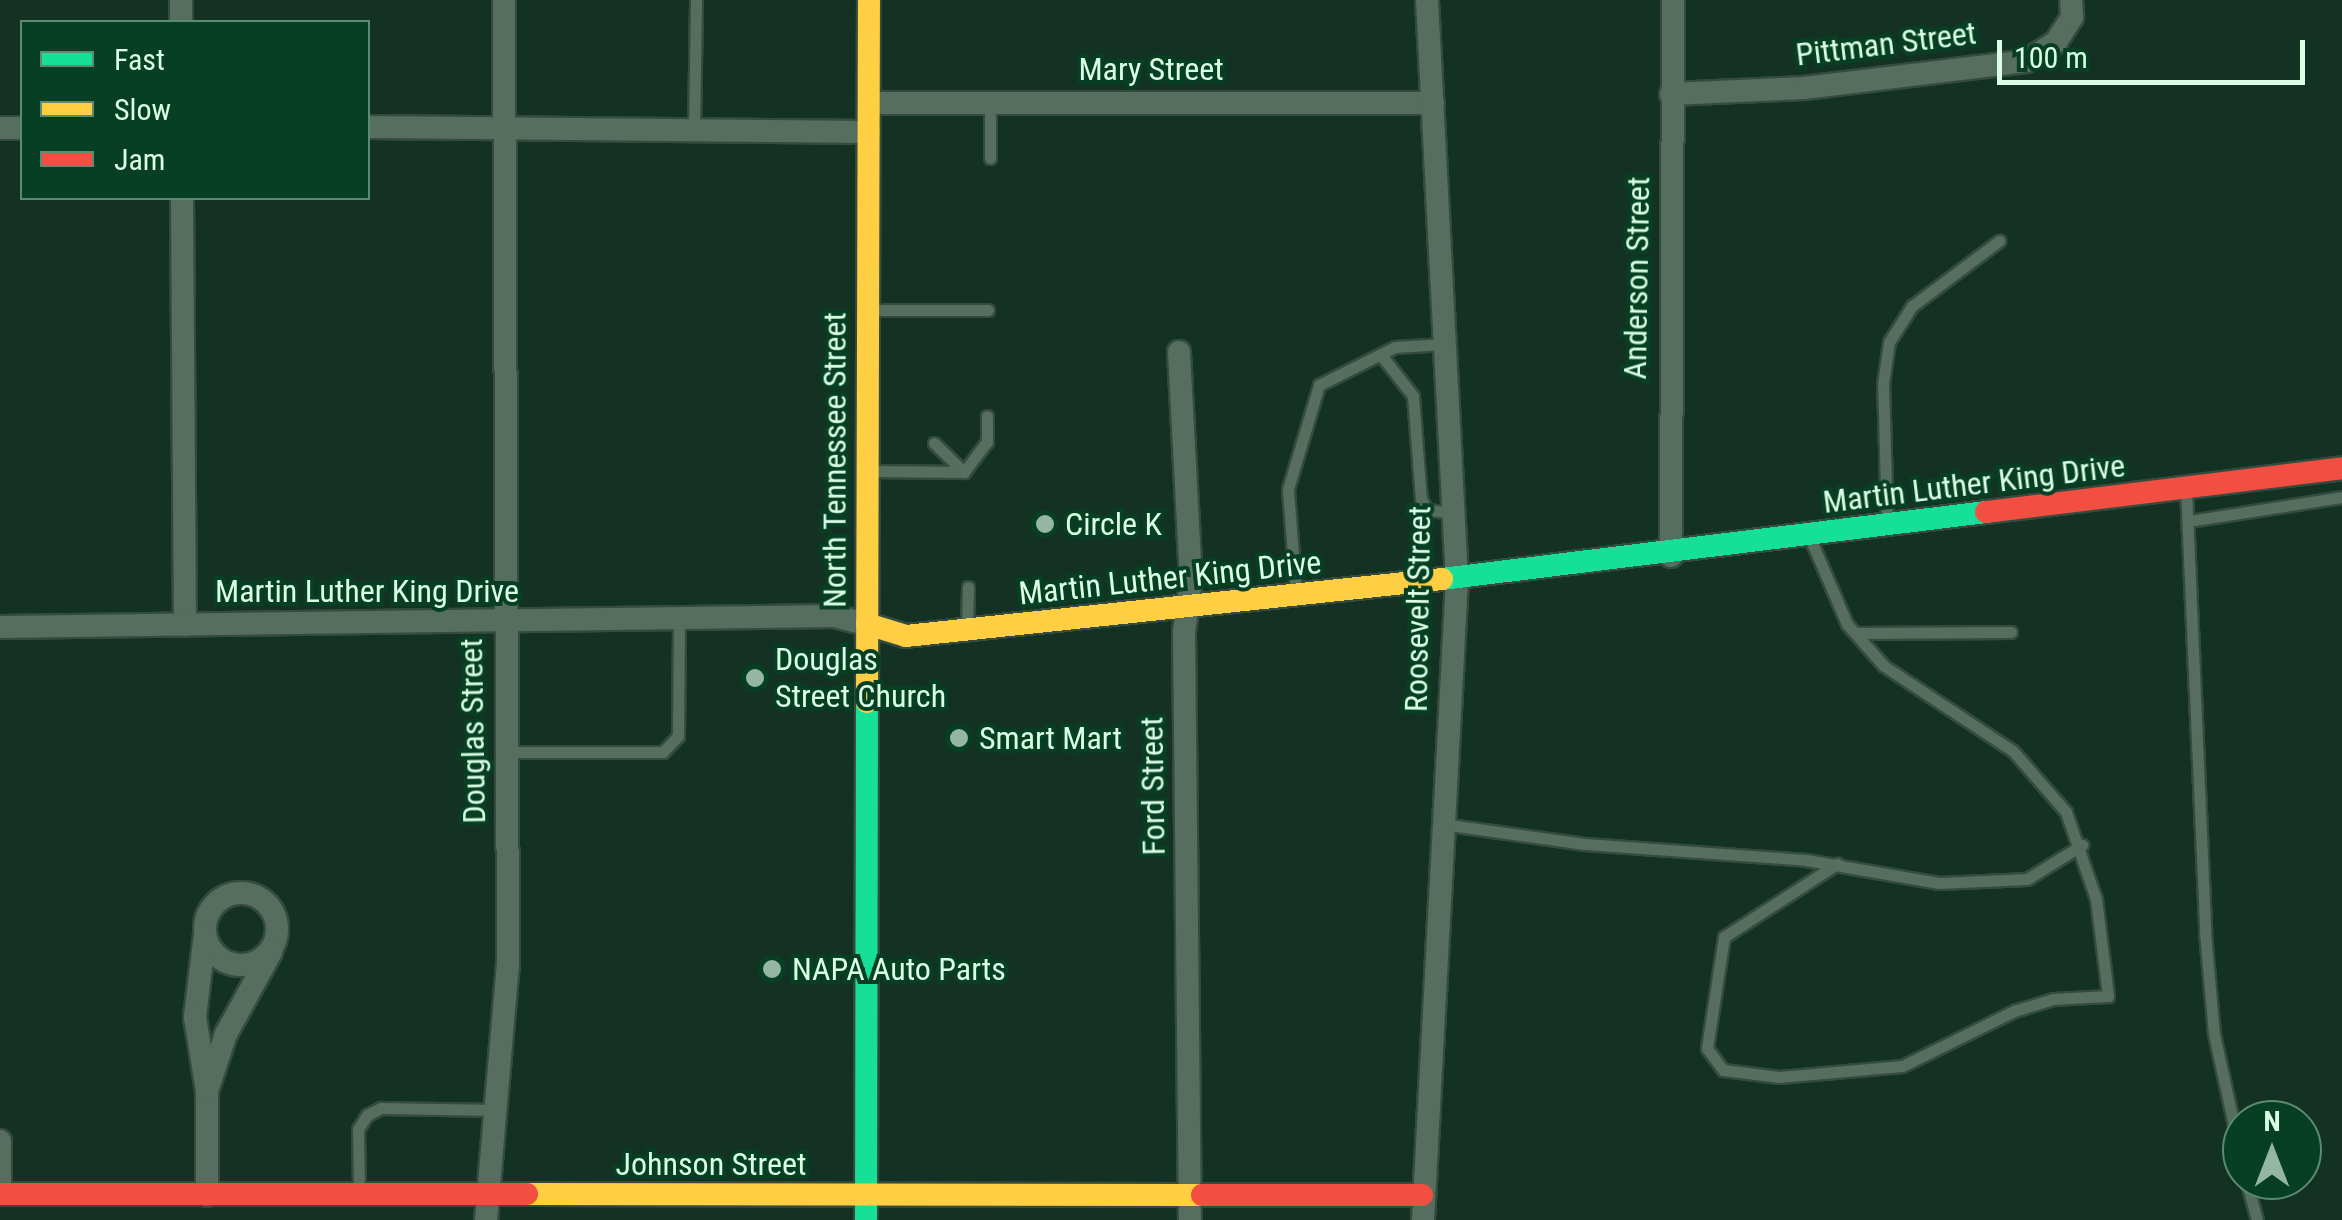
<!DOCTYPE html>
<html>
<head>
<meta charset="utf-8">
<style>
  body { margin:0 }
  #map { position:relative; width:2342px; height:1220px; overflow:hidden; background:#133223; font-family:"Roboto Condensed",sans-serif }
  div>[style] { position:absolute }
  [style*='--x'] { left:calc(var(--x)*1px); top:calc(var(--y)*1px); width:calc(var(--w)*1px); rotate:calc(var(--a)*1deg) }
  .roads { filter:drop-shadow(2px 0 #344b3e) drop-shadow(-2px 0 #344b3e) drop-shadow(0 2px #344b3e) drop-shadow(0 -2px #344b3e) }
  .lane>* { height:11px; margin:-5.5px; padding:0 5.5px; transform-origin:5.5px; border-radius:5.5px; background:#556e5f }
  .street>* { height:22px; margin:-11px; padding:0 11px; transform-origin:11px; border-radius:11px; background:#556e5f }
  .street>.ring { margin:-11px; padding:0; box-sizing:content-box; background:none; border:22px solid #556e5f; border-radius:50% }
  .fast>* { height:22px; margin:-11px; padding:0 11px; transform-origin:11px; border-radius:11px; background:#16e098 }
  .slow>* { height:22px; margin:-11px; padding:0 11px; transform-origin:11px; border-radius:11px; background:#ffcf43 }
  .jam>* { height:22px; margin:-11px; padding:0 11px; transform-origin:11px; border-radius:11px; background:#f24e42 }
  .dots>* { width:28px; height:28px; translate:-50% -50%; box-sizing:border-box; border:5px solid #063f23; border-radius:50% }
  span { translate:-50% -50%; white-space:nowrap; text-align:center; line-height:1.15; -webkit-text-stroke:8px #063f23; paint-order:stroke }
  .street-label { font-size:32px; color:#dbfde6 }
  .poi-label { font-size:32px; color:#dbfde6 }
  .left { translate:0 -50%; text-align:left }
  .legend { position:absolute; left:20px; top:20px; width:350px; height:180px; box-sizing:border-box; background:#063f23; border:2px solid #5b8b71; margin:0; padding:12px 18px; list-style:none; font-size:30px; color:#dbfde6 }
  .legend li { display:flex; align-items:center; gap:20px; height:50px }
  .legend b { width:50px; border:2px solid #5b8b71 }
  .north { position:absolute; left:2222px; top:1100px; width:100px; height:100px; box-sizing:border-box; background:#063f23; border:2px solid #5b8b71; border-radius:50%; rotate:0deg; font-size:28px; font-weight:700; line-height:40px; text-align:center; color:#dbfde6 }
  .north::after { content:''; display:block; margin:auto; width:35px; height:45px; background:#95b6a2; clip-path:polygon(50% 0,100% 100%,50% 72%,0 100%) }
  .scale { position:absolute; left:1997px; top:40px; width:308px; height:45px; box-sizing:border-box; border:5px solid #dbfde6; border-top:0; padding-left:12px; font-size:30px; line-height:35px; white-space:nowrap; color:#dbfde6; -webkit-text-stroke:8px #063f23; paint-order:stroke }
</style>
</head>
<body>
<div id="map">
  <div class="roads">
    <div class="lane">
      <i style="--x:694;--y:130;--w:130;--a:-89.1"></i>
      <i style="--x:990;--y:158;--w:55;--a:-90"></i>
      <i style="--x:873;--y:310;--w:115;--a:0"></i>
      <i style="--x:1381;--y:355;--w:52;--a:52"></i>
      <i style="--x:1413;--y:396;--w:103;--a:85.6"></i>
      <i style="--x:1421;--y:499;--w:13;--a:61"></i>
      <i style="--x:1427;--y:510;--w:27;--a:6"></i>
      <i style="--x:934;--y:443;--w:42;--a:44"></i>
      <i style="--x:872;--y:471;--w:92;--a:0.6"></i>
      <i style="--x:964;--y:472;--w:38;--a:-53"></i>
      <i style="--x:987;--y:442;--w:26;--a:-90"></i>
      <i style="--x:2186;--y:489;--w:443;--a:87.5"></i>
      <i style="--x:2205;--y:932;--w:102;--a:85"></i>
      <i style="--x:2214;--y:1034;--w:131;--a:77.7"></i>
      <i style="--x:2189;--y:521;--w:155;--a:-8.9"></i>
      <i style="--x:1887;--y:523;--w:139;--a:-91.6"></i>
      <i style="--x:1883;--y:384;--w:42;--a:-81.9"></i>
      <i style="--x:1889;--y:342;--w:43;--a:-57.4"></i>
      <i style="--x:1912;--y:306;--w:109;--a:-36.8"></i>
      <i style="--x:1810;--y:538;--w:94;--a:66.7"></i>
      <i style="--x:1847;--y:624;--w:56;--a:48.6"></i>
      <i style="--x:1884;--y:666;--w:154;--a:33.4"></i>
      <i style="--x:2013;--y:751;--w:81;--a:49"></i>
      <i style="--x:2066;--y:812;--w:92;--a:71"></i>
      <i style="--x:2096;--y:899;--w:98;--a:82.9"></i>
      <i style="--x:2108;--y:996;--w:55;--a:176.9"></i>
      <i style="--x:2053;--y:999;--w:39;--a:163"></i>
      <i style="--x:2016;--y:1010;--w:127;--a:153.8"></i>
      <i style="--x:1902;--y:1066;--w:123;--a:174.9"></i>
      <i style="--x:1779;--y:1077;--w:56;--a:-172.9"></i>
      <i style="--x:1723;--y:1070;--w:27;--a:-126"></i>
      <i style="--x:1707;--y:1048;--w:112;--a:-81.3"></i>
      <i style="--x:1724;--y:937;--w:135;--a:-32.9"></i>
      <i style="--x:1296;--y:594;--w:105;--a:-94.4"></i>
      <i style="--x:1288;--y:489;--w:109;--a:-73.4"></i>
      <i style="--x:1319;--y:385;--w:85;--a:-26.6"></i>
      <i style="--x:1395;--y:347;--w:50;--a:-3.4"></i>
      <i style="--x:967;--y:628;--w:41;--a:-88.6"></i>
      <i style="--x:1856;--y:633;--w:155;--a:-0.4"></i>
      <i style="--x:507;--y:752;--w:156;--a:0"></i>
      <i style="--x:663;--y:752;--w:22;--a:-47"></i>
      <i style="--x:678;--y:736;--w:116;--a:-89.5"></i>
      <i style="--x:1442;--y:824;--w:144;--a:8"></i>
      <i style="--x:1585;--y:844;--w:222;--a:4.1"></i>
      <i style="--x:1806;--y:860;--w:135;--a:9.8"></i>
      <i style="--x:1939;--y:883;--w:88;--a:-2.6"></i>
      <i style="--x:2027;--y:879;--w:65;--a:-31.7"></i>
      <i style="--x:2246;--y:1180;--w:41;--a:74.6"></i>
      <i style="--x:359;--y:1190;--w:61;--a:-90.9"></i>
      <i style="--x:358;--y:1129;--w:17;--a:-57"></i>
      <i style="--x:367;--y:1115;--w:16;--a:-27"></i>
      <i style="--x:381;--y:1108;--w:117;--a:1"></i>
    </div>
    <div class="street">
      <i style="--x:181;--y:0;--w:22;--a:90"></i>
      <i style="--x:1671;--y:94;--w:133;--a:-2.6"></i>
      <i style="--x:1804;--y:88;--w:224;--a:-6.9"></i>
      <i style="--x:2026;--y:61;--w:36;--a:-32"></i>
      <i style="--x:2056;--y:42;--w:30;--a:-57"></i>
      <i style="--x:2072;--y:17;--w:17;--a:-93"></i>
      <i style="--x:869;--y:103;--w:564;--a:0"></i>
      <i style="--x:368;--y:127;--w:501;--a:0.57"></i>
      <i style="--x:0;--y:128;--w:22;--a:0"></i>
      <i style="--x:182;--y:198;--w:427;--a:89.6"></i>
      <i style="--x:1179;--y:352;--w:230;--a:87"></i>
      <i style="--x:1191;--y:582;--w:50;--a:98"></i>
      <i style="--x:1184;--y:632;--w:588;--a:89.42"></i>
      <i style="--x:1671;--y:556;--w:556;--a:-89.79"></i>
      <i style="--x:0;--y:627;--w:834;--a:-0.76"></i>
      <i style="--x:834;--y:616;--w:34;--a:14"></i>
      <i class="ring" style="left:205px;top:893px;width:50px;height:50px"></i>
      <i style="--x:205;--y:934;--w:84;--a:96.9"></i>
      <i style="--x:195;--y:1017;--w:75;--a:80.8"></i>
      <i style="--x:207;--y:1091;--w:104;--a:90"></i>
      <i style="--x:207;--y:1091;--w:60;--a:-71.6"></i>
      <i style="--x:226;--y:1034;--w:94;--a:-61.2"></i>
      <i style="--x:0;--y:1141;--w:53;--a:90"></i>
      <i style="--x:486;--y:1220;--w:257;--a:-85.1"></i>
      <i style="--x:508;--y:964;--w:964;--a:-90.24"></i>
      <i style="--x:1423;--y:1220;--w:641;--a:-86.96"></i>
      <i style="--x:1457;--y:580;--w:581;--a:-92.96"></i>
    </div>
    <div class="fast">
      <i style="--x:1442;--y:579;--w:548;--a:-7.02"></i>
      <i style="--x:866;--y:1220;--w:518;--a:-89.89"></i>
    </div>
    <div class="slow">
      <i style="--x:867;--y:624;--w:41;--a:17.1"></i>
      <i style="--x:906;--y:636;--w:539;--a:-6.07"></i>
      <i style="--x:867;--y:702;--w:702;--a:-89.84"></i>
      <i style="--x:527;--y:1194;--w:675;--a:0.08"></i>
    </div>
    <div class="jam">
      <i style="--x:1986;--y:512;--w:359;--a:-7"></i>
      <i style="--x:0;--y:1194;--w:527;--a:0"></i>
      <i style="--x:1202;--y:1195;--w:220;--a:0"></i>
    </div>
  </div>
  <div class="dots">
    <i style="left:1045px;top:524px;background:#95b6a2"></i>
    <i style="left:755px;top:678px;background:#95b6a2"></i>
    <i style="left:959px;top:738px;background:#95b6a2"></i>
    <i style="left:772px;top:969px;background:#95b6a2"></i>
  </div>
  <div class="street-label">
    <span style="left:1886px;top:44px;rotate:-7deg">Pittman Street</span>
    <span style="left:1151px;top:69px">Mary Street</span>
    <span style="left:1637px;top:278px;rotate:-89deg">Anderson Street</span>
    <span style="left:835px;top:460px;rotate:-90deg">North Tennessee Street</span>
    <span style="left:1974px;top:484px;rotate:-7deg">Martin Luther King Drive</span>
    <span style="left:1170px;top:578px;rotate:-6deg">Martin Luther King Drive</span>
    <span style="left:367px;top:591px">Martin Luther King Drive</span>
    <span style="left:1418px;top:609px;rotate:-89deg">Roosevelt Street</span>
    <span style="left:473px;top:731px;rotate:-91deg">Douglas Street</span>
    <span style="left:1153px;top:786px;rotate:-91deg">Ford Street</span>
    <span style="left:711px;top:1164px">Johnson Street</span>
  </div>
  <div class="poi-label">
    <span class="left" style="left:1065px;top:524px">Circle K</span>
    <span class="left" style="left:775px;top:678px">Douglas<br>Street Church</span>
    <span class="left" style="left:979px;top:738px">Smart Mart</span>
    <span class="left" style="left:792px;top:969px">NAPA Auto Parts</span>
  </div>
  <ul class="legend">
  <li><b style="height:12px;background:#16e098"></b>Fast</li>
  <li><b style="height:12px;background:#ffcf43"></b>Slow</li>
  <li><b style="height:12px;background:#f24e42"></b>Jam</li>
  </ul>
  <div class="north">N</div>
  <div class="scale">100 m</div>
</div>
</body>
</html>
